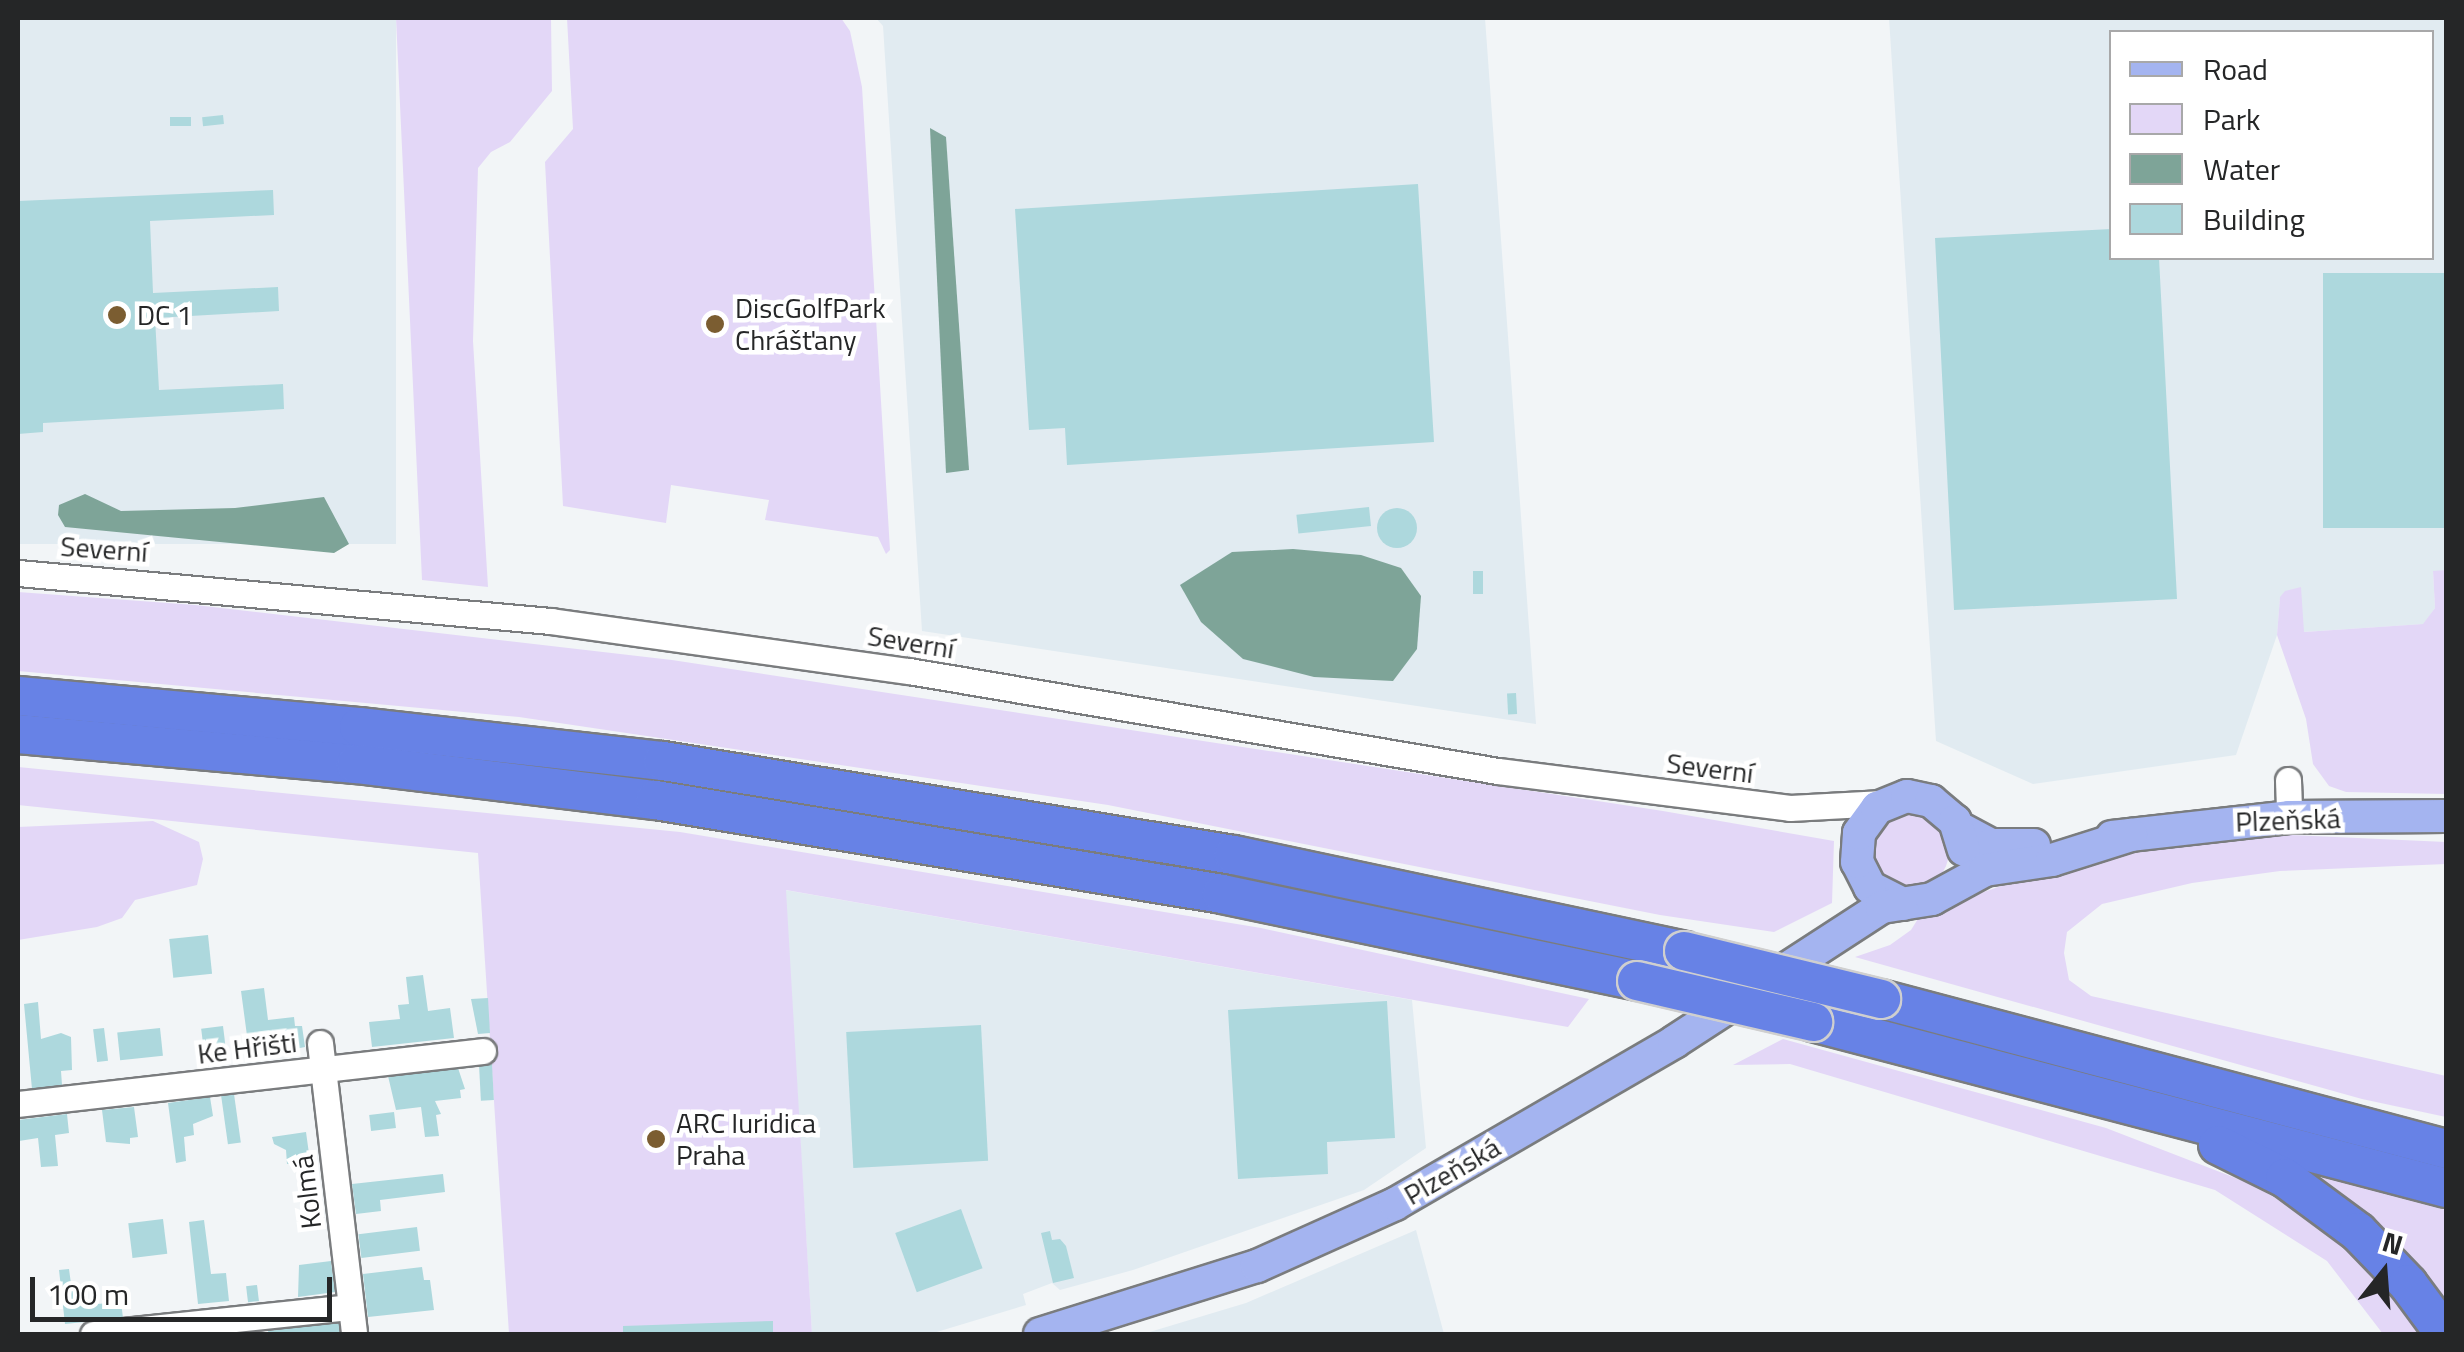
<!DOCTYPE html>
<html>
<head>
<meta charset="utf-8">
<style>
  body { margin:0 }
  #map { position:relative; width:2464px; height:1352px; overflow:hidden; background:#f2f5f7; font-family:"Titillium Web",sans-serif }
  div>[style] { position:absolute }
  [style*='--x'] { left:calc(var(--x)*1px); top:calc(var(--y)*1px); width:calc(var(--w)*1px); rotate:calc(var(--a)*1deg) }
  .built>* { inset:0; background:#e1ebf1; transform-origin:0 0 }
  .green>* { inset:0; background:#e3d7f7 }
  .round { border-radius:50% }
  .water>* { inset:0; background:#7ea498 }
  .building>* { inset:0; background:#add8dd; transform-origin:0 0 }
  .roads { filter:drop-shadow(2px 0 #7a7c7e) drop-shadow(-2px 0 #7a7c7e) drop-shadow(0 2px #7a7c7e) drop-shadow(0 -2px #7a7c7e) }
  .minor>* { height:25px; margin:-12.5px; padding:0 12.5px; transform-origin:12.5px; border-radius:12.5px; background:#fff }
  .major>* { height:32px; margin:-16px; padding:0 16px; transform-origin:16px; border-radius:16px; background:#a4b4f0 }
  .highway>* { height:38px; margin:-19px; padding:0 19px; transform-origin:19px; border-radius:19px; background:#6782e6 }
  .bridges { filter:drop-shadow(2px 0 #cfcfcf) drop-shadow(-2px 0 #cfcfcf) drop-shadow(0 2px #cfcfcf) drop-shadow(0 -2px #cfcfcf) }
  .highway-bridge>* { height:38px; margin:-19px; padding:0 19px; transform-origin:19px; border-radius:19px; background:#6782e6 }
  .dots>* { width:28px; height:28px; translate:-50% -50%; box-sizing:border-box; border:5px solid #fff; border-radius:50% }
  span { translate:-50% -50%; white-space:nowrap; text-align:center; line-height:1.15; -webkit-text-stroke:9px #fff; paint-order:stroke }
  .poi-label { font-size:28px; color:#252627 }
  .left { translate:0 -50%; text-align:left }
  .street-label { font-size:28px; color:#252627 }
  .frame { position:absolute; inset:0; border:20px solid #252627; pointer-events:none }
  .legend { position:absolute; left:2109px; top:30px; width:325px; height:230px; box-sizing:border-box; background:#fff; border:2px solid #a8a8a9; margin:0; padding:12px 18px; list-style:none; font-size:30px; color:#252627 }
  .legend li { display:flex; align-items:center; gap:20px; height:50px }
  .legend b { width:50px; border:2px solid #a8a8a9 }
  .north { position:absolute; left:2334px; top:1222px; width:100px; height:100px; -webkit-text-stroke:8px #fff; paint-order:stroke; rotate:17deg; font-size:28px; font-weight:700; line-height:40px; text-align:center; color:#252627 }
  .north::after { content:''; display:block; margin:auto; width:35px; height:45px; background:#252627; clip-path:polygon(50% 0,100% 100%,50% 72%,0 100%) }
  .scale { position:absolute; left:30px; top:1277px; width:302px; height:45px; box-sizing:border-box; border:5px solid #252627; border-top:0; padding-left:12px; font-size:30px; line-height:35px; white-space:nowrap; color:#252627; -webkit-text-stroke:8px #fff; paint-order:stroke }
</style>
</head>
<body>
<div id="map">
  <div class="built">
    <i style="left:18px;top:18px;width:378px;height:526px"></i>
    <i style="clip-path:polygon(876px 18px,1485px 18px,1536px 724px,922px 631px,883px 26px)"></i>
    <i style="clip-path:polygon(evenodd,1889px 18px,2446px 18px,2446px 570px,2433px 572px,2435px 608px,2424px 624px,2303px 632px,2280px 598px,2277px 635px,2236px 755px,2033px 784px,1936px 741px,1889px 18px,2112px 32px,2432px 32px,2432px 258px,2112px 258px,2112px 32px)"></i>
    <i style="clip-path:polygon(785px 890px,1412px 1000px,1426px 1148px,1364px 1190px,1133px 1270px,1060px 1290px,1052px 1283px,1023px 1294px,1026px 1305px,930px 1334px,812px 1334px)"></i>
    <i style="clip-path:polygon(1416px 1230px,1444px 1334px,1143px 1334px,1246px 1303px)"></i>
  </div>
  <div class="green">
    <i style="clip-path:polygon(396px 18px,551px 18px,552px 91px,510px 142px,491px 152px,478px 168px,473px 341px,488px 587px,422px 580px)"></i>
    <i style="clip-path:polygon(567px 18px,841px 18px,850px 31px,862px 87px,890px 550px,886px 554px,878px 537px,765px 520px,769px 500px,671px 485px,666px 523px,563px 506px,545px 162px,573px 129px)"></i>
    <i style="clip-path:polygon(2446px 570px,2446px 794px,2346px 792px,2329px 786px,2313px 764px,2306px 719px,2277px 635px,2280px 597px,2285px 591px,2301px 587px,2304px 632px,2423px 624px,2435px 608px,2433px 571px)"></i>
    <i style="clip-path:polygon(18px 592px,195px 605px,672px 660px,1663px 811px,1834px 841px,1832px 903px,1774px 932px,1660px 915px,1108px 805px,519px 717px,18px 671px)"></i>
    <i style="clip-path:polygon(18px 767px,680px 832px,1261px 928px,1589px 999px,1568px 1027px,786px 890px,812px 1334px,509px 1334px,478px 853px,18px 805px)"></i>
    <i class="round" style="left:1871px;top:812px;width:78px;height:78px"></i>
    <i style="clip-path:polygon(153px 821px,199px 842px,203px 859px,197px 885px,135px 900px,122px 918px,97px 927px,18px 940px,18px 827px)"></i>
    <i style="clip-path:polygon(2291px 835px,2446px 842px,2446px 864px,2280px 871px,2192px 883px,2102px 904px,2067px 932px,2064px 953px,2069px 980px,2091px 996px,2446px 1076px,2446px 1117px,2362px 1099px,1855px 957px,1890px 945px,1911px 930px,1921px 914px,2053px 868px,2189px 841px)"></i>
    <i style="clip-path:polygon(1783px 1039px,2106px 1128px,2251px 1184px,2311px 1218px,2372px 1267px,2425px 1334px,2383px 1334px,2327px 1261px,2215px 1190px,1790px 1064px,1733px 1065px)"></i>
    <i style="clip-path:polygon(2323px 1177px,2446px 1210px,2446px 1308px,2320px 1182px)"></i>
  </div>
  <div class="water">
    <i style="clip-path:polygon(930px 128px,946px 137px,969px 470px,946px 473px)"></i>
    <i style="clip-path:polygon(85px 494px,121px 511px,235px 508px,324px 497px,349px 544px,334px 553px,65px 527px,58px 515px,59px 505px)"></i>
    <i style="clip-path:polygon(1293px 549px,1361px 555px,1401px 568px,1421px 596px,1417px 649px,1393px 681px,1314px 677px,1243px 659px,1201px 622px,1180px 585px,1232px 552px)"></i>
  </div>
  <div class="building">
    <i style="left:223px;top:115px;width:9px;height:21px;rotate:84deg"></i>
    <i style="left:191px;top:117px;width:9px;height:21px;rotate:90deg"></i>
    <i style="clip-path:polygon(1418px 184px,1434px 442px,1067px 465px,1065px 428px,1029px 430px,1015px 209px)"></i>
    <i style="clip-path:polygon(273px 190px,274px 215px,150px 221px,153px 293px,278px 287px,279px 311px,155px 318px,159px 390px,283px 384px,284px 409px,43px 423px,43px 432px,18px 434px,18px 201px)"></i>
    <i style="clip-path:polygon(2112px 229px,2112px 258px,2159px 258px,2177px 599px,1954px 610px,1935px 238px)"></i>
    <i style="left:2446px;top:273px;width:255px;height:123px;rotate:90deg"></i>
    <i style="left:1369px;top:507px;width:19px;height:73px;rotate:84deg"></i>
    <i class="round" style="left:1377px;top:508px;width:40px;height:40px"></i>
    <i style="left:1473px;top:571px;width:10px;height:23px"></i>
    <i style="left:1516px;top:693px;width:21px;height:9px;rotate:87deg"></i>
    <i style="left:208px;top:935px;width:39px;height:39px;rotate:84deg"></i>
    <i style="clip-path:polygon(423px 975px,428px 1011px,450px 1008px,454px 1038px,372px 1047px,369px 1022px,400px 1019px,398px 1005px,409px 1004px,406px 977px)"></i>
    <i style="clip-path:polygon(264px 988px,268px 1020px,294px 1017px,295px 1026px,302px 1026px,305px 1047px,250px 1058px,241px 991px)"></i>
    <i style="clip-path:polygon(488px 998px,490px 1033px,478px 1034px,471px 999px)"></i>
    <i style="clip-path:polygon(1387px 1001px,1395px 1138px,1327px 1142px,1328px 1174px,1238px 1179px,1228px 1010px)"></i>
    <i style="clip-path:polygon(38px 1002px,41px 1039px,61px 1033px,71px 1037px,72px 1070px,61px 1071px,62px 1085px,32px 1089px,24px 1004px)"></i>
    <i style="left:981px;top:1025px;width:136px;height:135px;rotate:87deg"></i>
    <i style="left:223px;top:1026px;width:33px;height:22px;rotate:83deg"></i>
    <i style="left:104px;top:1028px;width:33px;height:11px;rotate:83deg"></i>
    <i style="left:160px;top:1028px;width:28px;height:43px;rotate:84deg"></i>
    <i style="left:492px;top:1064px;width:36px;height:13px;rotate:87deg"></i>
    <i style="clip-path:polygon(458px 1068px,465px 1089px,460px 1090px,461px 1098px,435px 1101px,441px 1114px,436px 1115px,439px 1136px,425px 1137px,421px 1107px,396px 1110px,388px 1076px)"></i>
    <i style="left:234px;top:1094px;width:49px;height:13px;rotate:82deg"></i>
    <i style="clip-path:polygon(210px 1097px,213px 1116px,193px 1124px,194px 1135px,184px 1137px,186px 1161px,176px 1163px,168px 1103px)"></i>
    <i style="clip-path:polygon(134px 1107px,138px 1137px,130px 1138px,130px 1144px,106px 1142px,102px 1110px)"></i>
    <i style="left:394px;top:1112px;width:16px;height:25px;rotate:83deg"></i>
    <i style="clip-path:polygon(67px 1114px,69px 1133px,55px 1135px,58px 1166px,41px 1167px,38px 1138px,19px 1141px,18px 1120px)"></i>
    <i style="clip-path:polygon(306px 1132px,310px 1161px,287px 1164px,286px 1150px,274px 1144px,272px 1137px)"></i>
    <i style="clip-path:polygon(443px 1174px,445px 1192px,380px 1200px,381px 1211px,356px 1214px,352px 1184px)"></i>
    <i style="left:961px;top:1209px;width:63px;height:70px;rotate:70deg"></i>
    <i style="left:163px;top:1219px;width:35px;height:35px;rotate:83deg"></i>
    <i style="clip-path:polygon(204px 1220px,211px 1274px,226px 1273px,229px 1301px,198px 1304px,189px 1222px)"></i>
    <i style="left:417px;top:1227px;width:24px;height:59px;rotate:83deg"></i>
    <i style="clip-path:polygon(1050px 1231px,1052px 1240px,1060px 1239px,1066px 1246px,1074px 1278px,1053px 1283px,1041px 1233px)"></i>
    <i style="clip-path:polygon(331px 1261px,335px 1292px,298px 1297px,299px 1265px)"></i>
    <i style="clip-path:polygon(422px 1267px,424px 1280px,430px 1280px,434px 1310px,368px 1317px,363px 1274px)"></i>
    <i style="clip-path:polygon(69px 1269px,72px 1291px,85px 1290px,86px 1300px,96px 1298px,97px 1304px,121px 1302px,123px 1318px,65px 1324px,59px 1270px)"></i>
    <i style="left:257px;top:1285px;width:16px;height:11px;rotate:83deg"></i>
    <i style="clip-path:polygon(773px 1321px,773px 1334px,623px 1334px,623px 1326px)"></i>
    <i style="clip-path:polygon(339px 1322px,340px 1334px,269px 1334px,268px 1331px)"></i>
  </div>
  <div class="roads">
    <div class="minor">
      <i style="--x:18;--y:573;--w:535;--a:5.15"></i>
      <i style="--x:551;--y:621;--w:361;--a:8"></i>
      <i style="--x:909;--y:671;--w:597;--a:9.64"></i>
      <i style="--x:1498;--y:771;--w:294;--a:7.2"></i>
      <i style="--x:1790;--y:808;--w:93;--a:-3.1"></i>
      <i style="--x:2288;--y:780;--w:37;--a:88"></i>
      <i style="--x:320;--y:1043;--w:293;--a:83.3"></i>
      <i style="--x:18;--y:1104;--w:468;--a:-6.5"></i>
      <i style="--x:93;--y:1334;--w:259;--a:-6"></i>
    </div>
    <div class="major">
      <i style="--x:1959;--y:828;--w:36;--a:28"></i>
      <i style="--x:1991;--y:845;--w:43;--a:0"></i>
      <i style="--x:2112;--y:837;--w:178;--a:-6.4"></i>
      <i style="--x:2289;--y:817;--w:157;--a:-0.4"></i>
      <i style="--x:1903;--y:904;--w:37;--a:-153"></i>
      <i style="--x:1870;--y:887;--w:28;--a:-117"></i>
      <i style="--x:1857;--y:862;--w:29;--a:-86"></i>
      <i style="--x:1859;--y:833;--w:31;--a:-54"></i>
      <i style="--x:1877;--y:808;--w:32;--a:-22"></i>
      <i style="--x:1907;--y:796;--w:25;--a:12"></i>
      <i style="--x:1931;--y:801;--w:31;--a:40"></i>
      <i style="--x:1955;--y:821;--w:30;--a:73"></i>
      <i style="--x:1040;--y:1334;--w:227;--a:-17.4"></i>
      <i style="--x:1257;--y:1266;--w:151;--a:-24.2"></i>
      <i style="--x:1395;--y:1204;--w:323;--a:-30.1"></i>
      <i style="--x:1674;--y:1042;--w:248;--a:-33"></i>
      <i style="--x:1882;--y:907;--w:51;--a:-9.1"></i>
      <i style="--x:1932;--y:899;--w:60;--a:-28.7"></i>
      <i style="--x:1985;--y:870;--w:68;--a:-8.5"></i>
      <i style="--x:2052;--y:860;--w:83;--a:-17.6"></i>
    </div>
    <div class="highway">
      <i style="--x:18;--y:696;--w:342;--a:5.2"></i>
      <i style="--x:359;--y:727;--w:306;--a:6.4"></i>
      <i style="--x:663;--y:761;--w:579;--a:9.35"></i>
      <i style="--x:1234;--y:855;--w:460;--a:12"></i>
      <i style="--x:18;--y:734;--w:339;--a:5.1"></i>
      <i style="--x:356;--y:764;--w:301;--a:6.9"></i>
      <i style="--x:655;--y:800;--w:575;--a:9.41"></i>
      <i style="--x:1222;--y:894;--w:424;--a:11.8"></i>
      <i style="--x:1881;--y:999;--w:585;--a:14.87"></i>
      <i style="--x:1813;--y:1022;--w:654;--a:14.69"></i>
      <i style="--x:2218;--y:1145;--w:75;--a:26.2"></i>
      <i style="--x:2285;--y:1178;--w:91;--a:36.5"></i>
      <i style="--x:2358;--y:1232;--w:72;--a:46.1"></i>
      <i style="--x:2408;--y:1284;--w:62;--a:53.5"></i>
    </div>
  </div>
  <div class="bridges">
    <div class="highway-bridge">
      <i style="--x:1684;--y:951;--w:203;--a:13.7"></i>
      <i style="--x:1637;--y:981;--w:181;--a:13.1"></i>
    </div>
  </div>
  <div class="dots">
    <i style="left:117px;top:315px;background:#7b5d31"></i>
    <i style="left:715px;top:324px;background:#7b5d31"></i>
    <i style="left:656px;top:1139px;background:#7b5d31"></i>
  </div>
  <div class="poi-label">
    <span class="left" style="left:735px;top:324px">DiscGolfPark<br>Chrášťany</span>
    <span class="left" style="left:137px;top:315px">DC 1</span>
    <span class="left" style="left:676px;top:1139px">ARC Iuridica<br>Praha</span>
  </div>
  <div class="street-label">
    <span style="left:104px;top:549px;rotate:4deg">Severní</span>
    <span style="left:911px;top:642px;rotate:9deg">Severní</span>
    <span style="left:1710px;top:768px;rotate:7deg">Severní</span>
    <span style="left:2288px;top:820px;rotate:-2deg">Plzeňská</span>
    <span style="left:247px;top:1048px;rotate:-7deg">Ke Hřišti</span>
    <span style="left:1452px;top:1171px;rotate:-30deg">Plzeňská</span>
    <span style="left:307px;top:1192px;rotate:-97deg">Kolmá</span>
  </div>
  <div class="frame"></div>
  <ul class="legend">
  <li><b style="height:12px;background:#a4b4f0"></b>Road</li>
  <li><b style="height:28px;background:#e3d7f7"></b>Park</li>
  <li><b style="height:28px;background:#7ea498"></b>Water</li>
  <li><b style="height:28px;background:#add8dd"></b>Building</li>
  </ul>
  <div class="north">N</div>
  <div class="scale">100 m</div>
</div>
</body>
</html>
